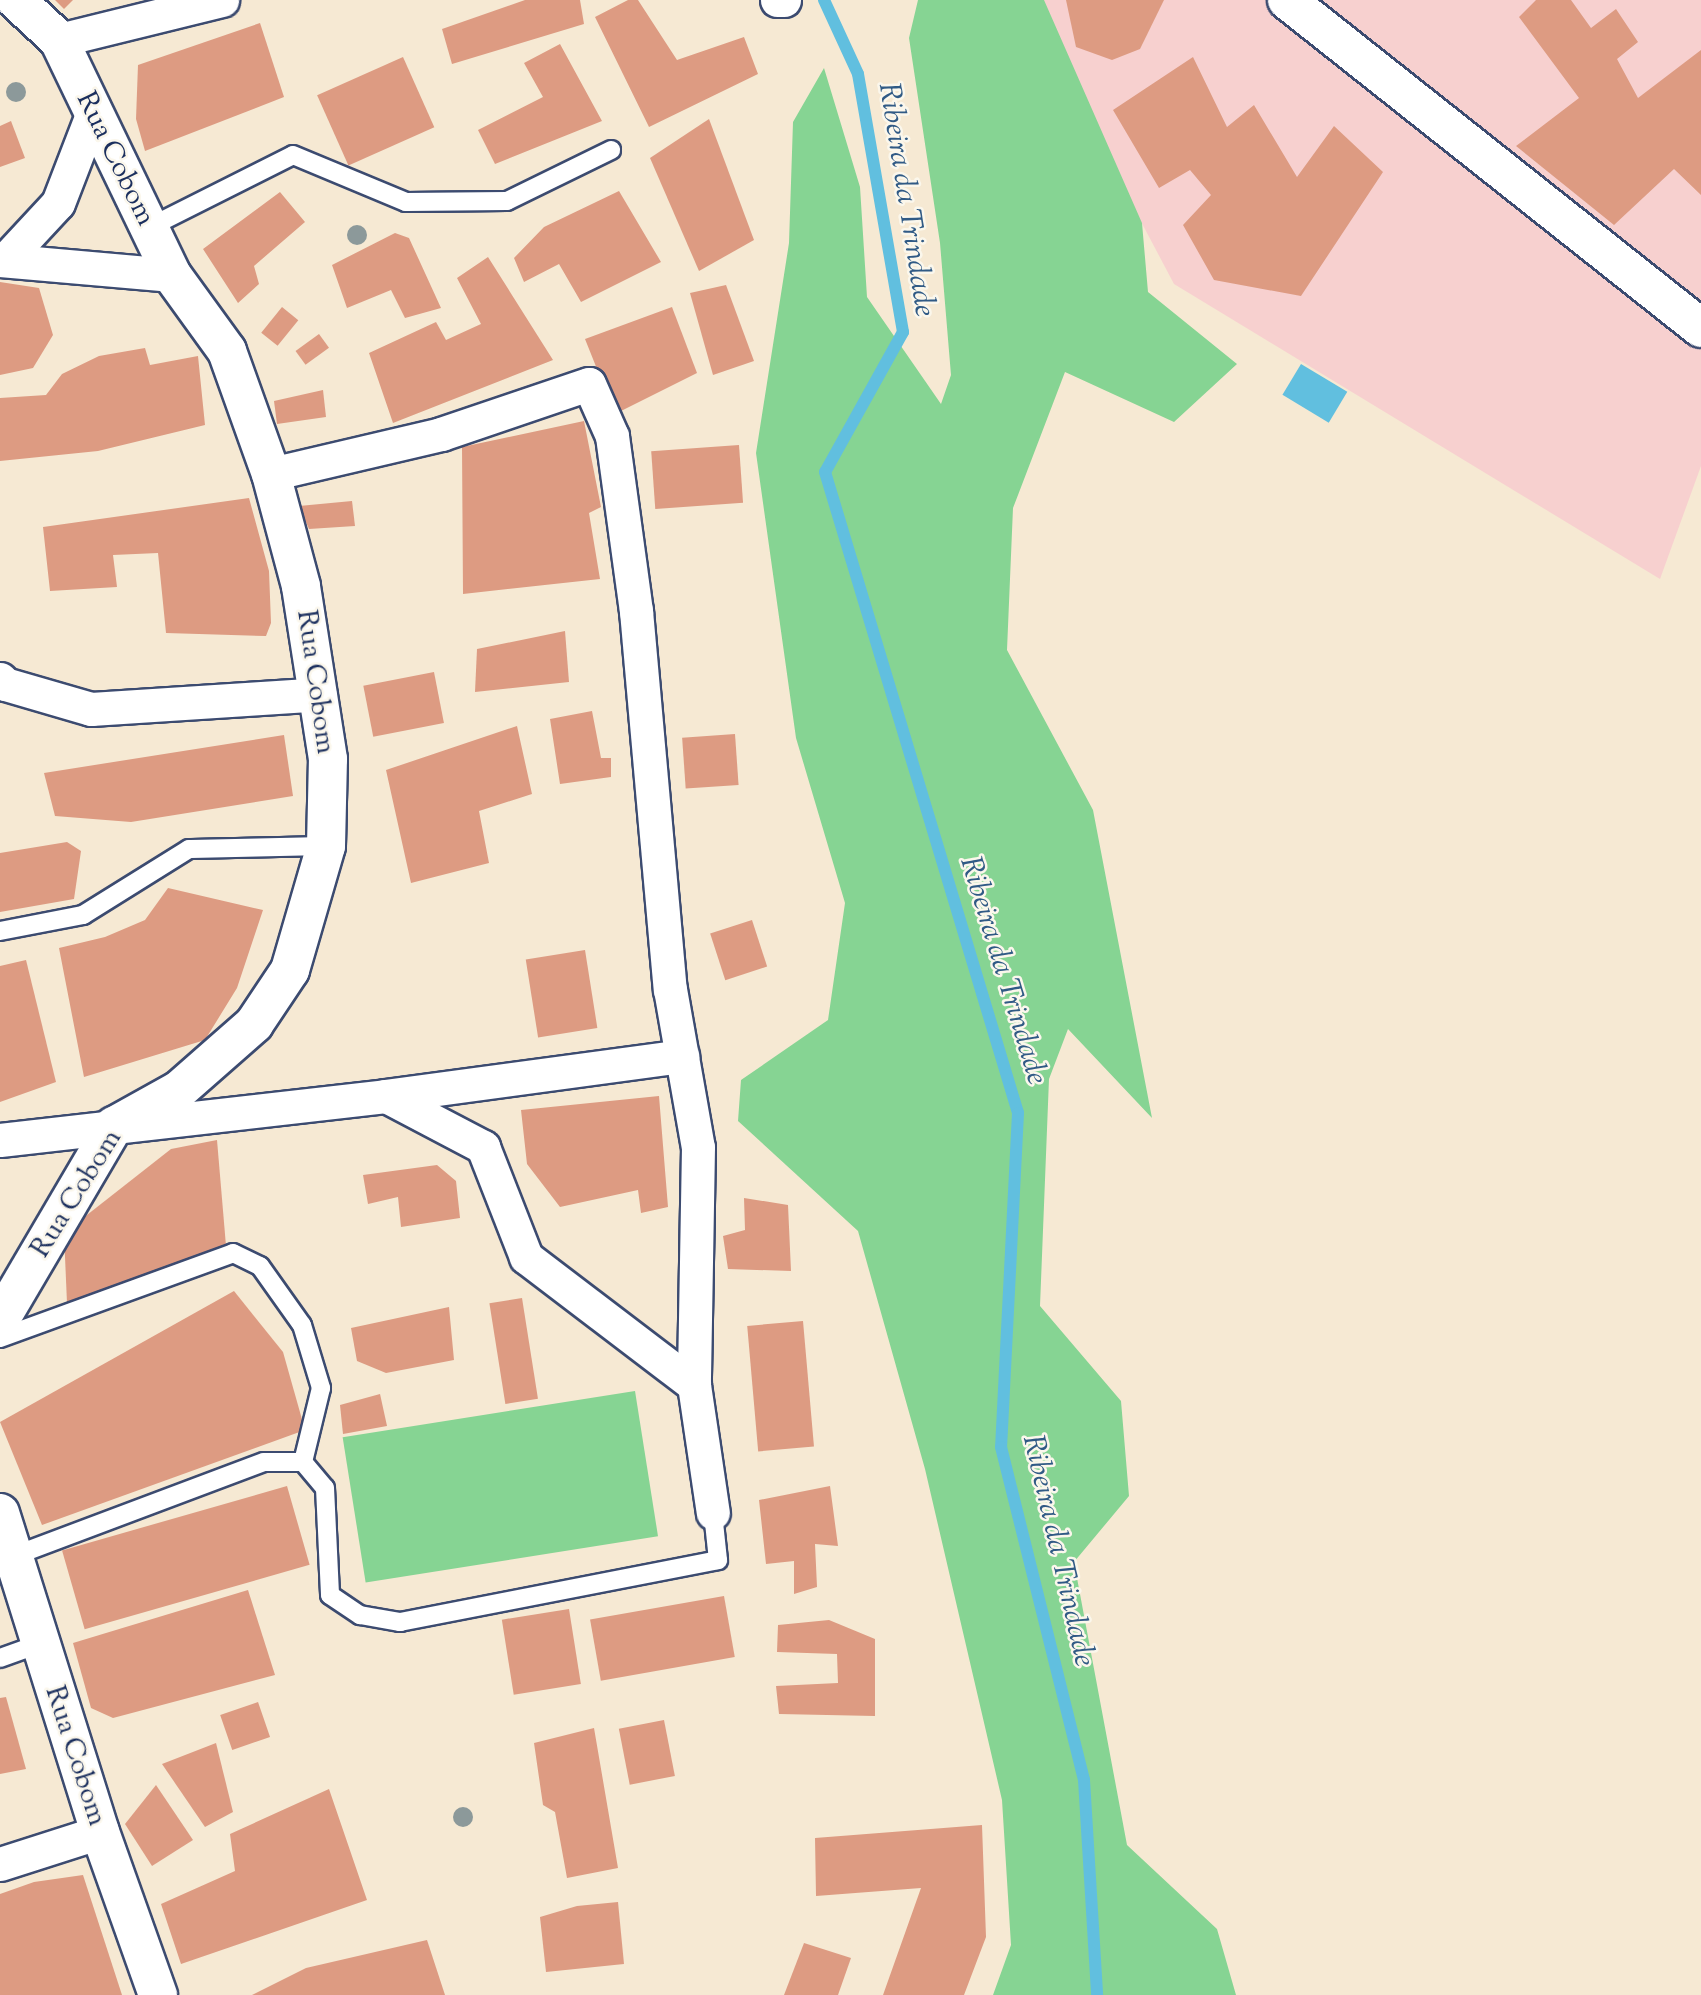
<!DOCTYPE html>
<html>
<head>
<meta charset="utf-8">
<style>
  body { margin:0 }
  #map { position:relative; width:1701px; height:1995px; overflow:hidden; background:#f6e9d3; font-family:"Sorts Mill Goudy",serif }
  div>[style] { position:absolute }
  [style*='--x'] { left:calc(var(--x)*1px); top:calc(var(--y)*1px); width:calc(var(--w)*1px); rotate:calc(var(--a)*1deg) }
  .built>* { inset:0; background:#f7d0cf }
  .green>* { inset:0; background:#86d493; transform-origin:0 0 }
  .water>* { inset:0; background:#61bfdf; transform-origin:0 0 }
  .stream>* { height:12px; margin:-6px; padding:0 6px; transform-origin:6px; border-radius:6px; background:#61bfdf }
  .building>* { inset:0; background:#dd9b82; transform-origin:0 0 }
  .roads { filter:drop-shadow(2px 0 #3c4b70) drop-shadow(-2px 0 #3c4b70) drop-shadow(0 2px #3c4b70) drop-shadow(0 -2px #3c4b70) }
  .service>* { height:18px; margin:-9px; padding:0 9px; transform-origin:9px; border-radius:9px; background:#fff }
  .minor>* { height:33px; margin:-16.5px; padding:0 16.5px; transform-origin:16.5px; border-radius:16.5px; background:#fff }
  .tertiary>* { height:38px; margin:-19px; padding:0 19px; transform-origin:19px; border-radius:19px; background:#fff }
  .primary>* { height:38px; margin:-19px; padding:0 19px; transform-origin:19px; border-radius:19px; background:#fff }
  .trees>* { width:20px; height:20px; margin:-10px; border-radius:50%; background:#8c999a }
  span { translate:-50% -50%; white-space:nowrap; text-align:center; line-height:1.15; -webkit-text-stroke:5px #fbf7ec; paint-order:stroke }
  .street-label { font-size:28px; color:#1b2f5e }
  .water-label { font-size:30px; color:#305a85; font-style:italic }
</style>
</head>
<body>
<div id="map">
  <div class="built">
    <i style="clip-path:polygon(1024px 0,1701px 0,1701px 466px,1660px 579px,1174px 284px)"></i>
  </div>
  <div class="green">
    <i style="clip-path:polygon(918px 0,1044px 0,1142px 223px,1148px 292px,1237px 364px,1174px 422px,1065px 372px,1013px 508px,1007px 650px,1093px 810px,1152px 1118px,1068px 1029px,1049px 1079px,1040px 1306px,1121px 1401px,1129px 1496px,1074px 1562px,1127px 1845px,1217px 1929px,1236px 1995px,993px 1995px,1011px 1945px,1002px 1800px,925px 1469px,858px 1231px,738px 1121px,741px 1080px,828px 1020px,845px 903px,796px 738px,756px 453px,789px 243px,793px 122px,824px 68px,860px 187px,867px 297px,941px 404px,951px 375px,940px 243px,909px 38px)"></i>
    <i style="left:635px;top:1391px;width:147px;height:296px;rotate:81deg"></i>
  </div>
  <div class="water">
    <i style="left:1301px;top:364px;width:54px;height:36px;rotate:31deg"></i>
  </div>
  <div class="stream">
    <i style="--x:824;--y:0;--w:81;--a:65.3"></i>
    <i style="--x:858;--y:74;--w:262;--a:80.1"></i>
    <i style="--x:903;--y:332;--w:160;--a:119.1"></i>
    <i style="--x:825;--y:472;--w:669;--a:73.24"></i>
    <i style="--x:1018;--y:1113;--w:334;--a:92.9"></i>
    <i style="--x:1001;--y:1447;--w:343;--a:76"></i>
    <i style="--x:1084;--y:1780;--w:215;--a:86.5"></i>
  </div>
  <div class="building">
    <i style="clip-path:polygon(55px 0,73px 0,64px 9px)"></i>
    <i style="clip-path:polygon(525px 0,580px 0,584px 24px,452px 64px,442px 29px)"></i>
    <i style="clip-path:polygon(628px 0,638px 0,677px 60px,744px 37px,758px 74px,649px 127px,595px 17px)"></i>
    <i style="clip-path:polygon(1066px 0,1164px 0,1140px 49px,1112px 60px,1076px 47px)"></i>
    <i style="clip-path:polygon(1536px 0,1571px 0,1591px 28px,1616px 9px,1638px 42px,1617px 59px,1638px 98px,1701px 50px,1701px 195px,1674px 169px,1614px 225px,1516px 146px,1579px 98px,1519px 17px)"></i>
    <i style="clip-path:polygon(260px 23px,284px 97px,145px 151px,136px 119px,138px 65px)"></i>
    <i style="clip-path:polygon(560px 44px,602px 121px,495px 164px,478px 130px,543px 97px,524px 63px)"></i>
    <i style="left:403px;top:57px;width:77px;height:94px;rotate:66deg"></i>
    <i style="clip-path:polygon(1193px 57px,1227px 127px,1254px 105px,1297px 177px,1334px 126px,1383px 172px,1301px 296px,1214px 280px,1183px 225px,1211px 195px,1190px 170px,1159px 188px,1113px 110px)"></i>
    <i style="clip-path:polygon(709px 119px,754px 240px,699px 271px,650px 158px)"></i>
    <i style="clip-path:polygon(11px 121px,25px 158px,0 167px,0 126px)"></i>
    <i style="clip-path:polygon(619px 191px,661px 262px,581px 302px,559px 264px,524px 282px,514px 258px,544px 227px)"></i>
    <i style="clip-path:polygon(280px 192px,305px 222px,254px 266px,259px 284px,238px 303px,203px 249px)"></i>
    <i style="clip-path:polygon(395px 233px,409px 238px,441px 308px,405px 318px,391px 290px,347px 308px,332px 265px)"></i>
    <i style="clip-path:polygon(488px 257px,553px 360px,393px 423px,369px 353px,436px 322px,446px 340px,481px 324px,457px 278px)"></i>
    <i style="clip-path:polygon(0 282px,39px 288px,53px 335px,33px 368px,0 375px)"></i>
    <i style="clip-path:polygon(726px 285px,754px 361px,713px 375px,690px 293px)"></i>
    <i style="left:282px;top:307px;width:21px;height:33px;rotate:39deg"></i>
    <i style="clip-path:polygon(672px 307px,697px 373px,615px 414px,585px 339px)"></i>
    <i style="left:319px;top:334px;width:17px;height:29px;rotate:54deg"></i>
    <i style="clip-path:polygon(145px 348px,150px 365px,198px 356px,205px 425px,98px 451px,0 461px,0 398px,46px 395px,62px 374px,99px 356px)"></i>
    <i style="clip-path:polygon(323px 390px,326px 417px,277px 424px,274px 401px)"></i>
    <i style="clip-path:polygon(584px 421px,601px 507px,589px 513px,600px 579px,463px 594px,462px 447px)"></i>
    <i style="left:739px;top:445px;width:58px;height:88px;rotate:86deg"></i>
    <i style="clip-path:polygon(249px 498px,269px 571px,271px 623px,266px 636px,166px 633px,158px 553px,113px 555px,117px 587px,50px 591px,43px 527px)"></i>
    <i style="clip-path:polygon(352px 501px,355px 526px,309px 529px,299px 506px)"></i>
    <i style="clip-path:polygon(565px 631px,569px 682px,475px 692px,477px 649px)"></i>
    <i style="left:434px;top:672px;width:52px;height:72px;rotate:79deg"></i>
    <i style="clip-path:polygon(592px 711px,601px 758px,611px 758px,611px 777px,560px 784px,550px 719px)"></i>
    <i style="clip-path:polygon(517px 726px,532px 794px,479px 811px,489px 863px,411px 883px,386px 770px)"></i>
    <i style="left:735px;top:734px;width:51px;height:53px;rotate:86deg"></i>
    <i style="clip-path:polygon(284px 735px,293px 796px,131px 822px,55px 816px,44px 773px)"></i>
    <i style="clip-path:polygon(67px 842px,81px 851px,74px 899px,0 912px,0 853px)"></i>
    <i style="clip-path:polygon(168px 888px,263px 910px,237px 988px,205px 1040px,84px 1077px,59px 948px,105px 937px,145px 920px)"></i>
    <i style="left:752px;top:920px;width:49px;height:44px;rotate:72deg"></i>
    <i style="left:585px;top:950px;width:79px;height:60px;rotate:81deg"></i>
    <i style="clip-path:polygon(26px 960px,56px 1082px,0 1102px,0 966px)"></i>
    <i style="clip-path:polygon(659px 1096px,668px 1207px,641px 1213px,638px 1190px,560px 1207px,527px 1164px,521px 1110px)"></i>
    <i style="clip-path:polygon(217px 1140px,226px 1246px,171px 1272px,67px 1303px,64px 1233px,171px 1149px)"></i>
    <i style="clip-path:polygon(437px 1165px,456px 1181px,460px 1218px,401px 1227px,398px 1197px,368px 1204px,363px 1175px)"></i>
    <i style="clip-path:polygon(744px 1198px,788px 1205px,791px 1271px,728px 1269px,723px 1236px,745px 1230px)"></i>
    <i style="clip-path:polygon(234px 1291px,283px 1352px,305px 1430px,42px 1525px,0 1422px)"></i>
    <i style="left:522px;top:1298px;width:102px;height:33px;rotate:81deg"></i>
    <i style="clip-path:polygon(449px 1307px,454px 1360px,386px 1373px,357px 1361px,351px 1328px)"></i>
    <i style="left:803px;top:1321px;width:126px;height:56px;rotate:85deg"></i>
    <i style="clip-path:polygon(380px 1394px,387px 1426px,343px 1434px,340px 1405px)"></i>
    <i style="left:287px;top:1486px;width:82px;height:234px;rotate:74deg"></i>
    <i style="clip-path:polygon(830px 1486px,838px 1546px,815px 1544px,817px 1587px,794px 1594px,794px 1561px,766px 1564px,759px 1500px)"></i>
    <i style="clip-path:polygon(248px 1590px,275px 1675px,113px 1718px,91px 1708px,73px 1643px)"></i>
    <i style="left:724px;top:1596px;width:62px;height:136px;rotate:80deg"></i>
    <i style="left:569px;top:1609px;width:76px;height:68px;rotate:81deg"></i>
    <i style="clip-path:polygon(829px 1620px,875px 1639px,875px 1716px,779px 1714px,776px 1686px,838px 1683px,837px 1654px,777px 1652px,778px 1625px)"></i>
    <i style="clip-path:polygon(6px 1697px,26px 1769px,0 1774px,0 1698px)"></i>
    <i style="left:258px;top:1702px;width:37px;height:40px;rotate:71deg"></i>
    <i style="left:664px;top:1720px;width:57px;height:46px;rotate:79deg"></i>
    <i style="clip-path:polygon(594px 1728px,618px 1868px,567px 1878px,555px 1812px,543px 1805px,534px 1743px)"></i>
    <i style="clip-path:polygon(216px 1743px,233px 1812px,205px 1827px,162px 1764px)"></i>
    <i style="clip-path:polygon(156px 1785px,193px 1840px,152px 1866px,125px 1824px)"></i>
    <i style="clip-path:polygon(329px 1789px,367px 1900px,181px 1964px,161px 1904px,235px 1871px,230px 1834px)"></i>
    <i style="clip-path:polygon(982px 1825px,986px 1937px,964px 1995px,883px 1995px,921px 1888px,816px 1896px,815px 1838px)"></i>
    <i style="clip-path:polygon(83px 1875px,122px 1995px,0 1995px,0 1894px,34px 1882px)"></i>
    <i style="clip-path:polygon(618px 1902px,624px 1964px,546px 1972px,540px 1917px,577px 1906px)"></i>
    <i style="clip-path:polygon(427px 1940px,445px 1995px,252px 1995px,306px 1968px)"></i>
    <i style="clip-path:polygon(804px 1943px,851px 1958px,838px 1995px,784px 1995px)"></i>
  </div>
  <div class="roads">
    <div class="service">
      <i style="--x:148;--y:228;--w:162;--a:-26.7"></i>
      <i style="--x:293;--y:155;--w:122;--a:22.6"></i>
      <i style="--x:406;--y:202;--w:101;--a:-0.6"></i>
      <i style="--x:507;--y:201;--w:116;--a:-26.1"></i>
      <i style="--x:0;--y:931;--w:85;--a:-10.9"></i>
      <i style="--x:83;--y:915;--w:125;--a:-31.9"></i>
      <i style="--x:189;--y:849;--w:137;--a:-1.3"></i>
      <i style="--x:0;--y:1338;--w:248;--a:-20"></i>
      <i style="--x:233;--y:1253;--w:30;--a:26"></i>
      <i style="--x:260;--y:1266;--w:72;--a:54.6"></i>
      <i style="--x:302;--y:1325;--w:66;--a:73.2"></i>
      <i style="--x:321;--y:1388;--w:76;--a:103.7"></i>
      <i style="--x:11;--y:1557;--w:270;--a:-20.6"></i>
      <i style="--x:264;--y:1462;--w:39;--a:0"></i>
      <i style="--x:303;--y:1462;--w:34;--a:50"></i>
      <i style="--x:325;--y:1488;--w:107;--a:87.3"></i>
      <i style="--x:330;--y:1595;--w:36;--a:34"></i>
      <i style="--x:360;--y:1615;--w:41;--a:9.9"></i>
      <i style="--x:400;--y:1622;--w:324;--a:-11"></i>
      <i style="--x:718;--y:1560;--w:47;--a:-96.1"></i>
      <i style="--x:0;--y:1658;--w:41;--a:-19.7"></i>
    </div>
    <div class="minor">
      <i style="--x:777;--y:0;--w:7;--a:0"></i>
      <i style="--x:59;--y:40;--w:168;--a:-13.8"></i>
      <i style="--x:6;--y:259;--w:76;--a:-47.1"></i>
      <i style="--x:58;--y:203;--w:94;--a:-68.9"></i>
      <i style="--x:0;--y:260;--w:173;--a:5"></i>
      <i style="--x:271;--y:474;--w:175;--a:-13.2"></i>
      <i style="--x:441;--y:434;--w:156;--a:-18.7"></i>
      <i style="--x:589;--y:384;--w:57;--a:66.1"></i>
      <i style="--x:612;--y:436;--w:177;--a:82.2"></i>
      <i style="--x:636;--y:611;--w:380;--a:84.9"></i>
      <i style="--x:670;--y:989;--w:160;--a:80"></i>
      <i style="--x:698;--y:1147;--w:238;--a:91"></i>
      <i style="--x:0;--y:679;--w:7;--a:45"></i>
      <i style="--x:5;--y:684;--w:90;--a:16.2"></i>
      <i style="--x:91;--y:709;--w:229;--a:-3.7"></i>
      <i style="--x:386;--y:1096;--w:299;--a:-7.7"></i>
      <i style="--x:0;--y:1140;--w:388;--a:-6.5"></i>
      <i style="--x:386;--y:1096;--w:110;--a:27.7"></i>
      <i style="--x:483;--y:1147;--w:118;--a:68.6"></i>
      <i style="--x:526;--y:1257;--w:211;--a:37.3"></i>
      <i style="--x:694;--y:1385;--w:129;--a:81.6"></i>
      <i style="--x:0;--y:1864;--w:105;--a:-17.7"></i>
    </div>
    <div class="tertiary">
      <i style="--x:0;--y:1320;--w:225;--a:-59.6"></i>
      <i style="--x:114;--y:1126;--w:74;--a:-29"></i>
      <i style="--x:179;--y:1090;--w:100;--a:-41.3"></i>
      <i style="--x:254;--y:1024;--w:65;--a:-56.3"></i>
      <i style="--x:290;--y:970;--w:129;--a:-73.8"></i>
      <i style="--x:326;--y:846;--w:87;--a:-88.7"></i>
      <i style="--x:328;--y:759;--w:175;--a:-98.9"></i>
      <i style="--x:301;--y:586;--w:116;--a:-105"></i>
      <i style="--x:271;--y:474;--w:131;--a:-109.7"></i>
      <i style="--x:227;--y:351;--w:94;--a:-125.9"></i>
      <i style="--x:172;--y:275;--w:261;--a:-115.7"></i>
      <i style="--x:59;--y:40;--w:59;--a:-137.1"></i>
      <i style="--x:0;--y:1513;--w:334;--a:72.6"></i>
      <i style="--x:100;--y:1832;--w:173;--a:70.4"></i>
    </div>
    <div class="primary">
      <i style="--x:1287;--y:0;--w:528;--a:38.39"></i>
    </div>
  </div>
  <div class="trees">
    <i style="left:16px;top:92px"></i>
    <i style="left:357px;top:235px"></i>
    <i style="left:463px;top:1817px"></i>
  </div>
  <div class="street-label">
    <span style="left:115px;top:159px;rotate:64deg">Rua Cobom</span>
    <span style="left:315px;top:682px;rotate:82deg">Rua Cobom</span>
    <span style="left:77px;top:1194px;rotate:-58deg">Rua Cobom</span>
    <span style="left:75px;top:1756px;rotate:72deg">Rua Cobom</span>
  </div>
  <div class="water-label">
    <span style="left:905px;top:200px;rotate:81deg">Ribeira da Trindade</span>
    <span style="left:1002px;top:971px;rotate:73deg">Ribeira da Trindade</span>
    <span style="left:1057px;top:1551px;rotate:77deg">Ribeira da Trindade</span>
  </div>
</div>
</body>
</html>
